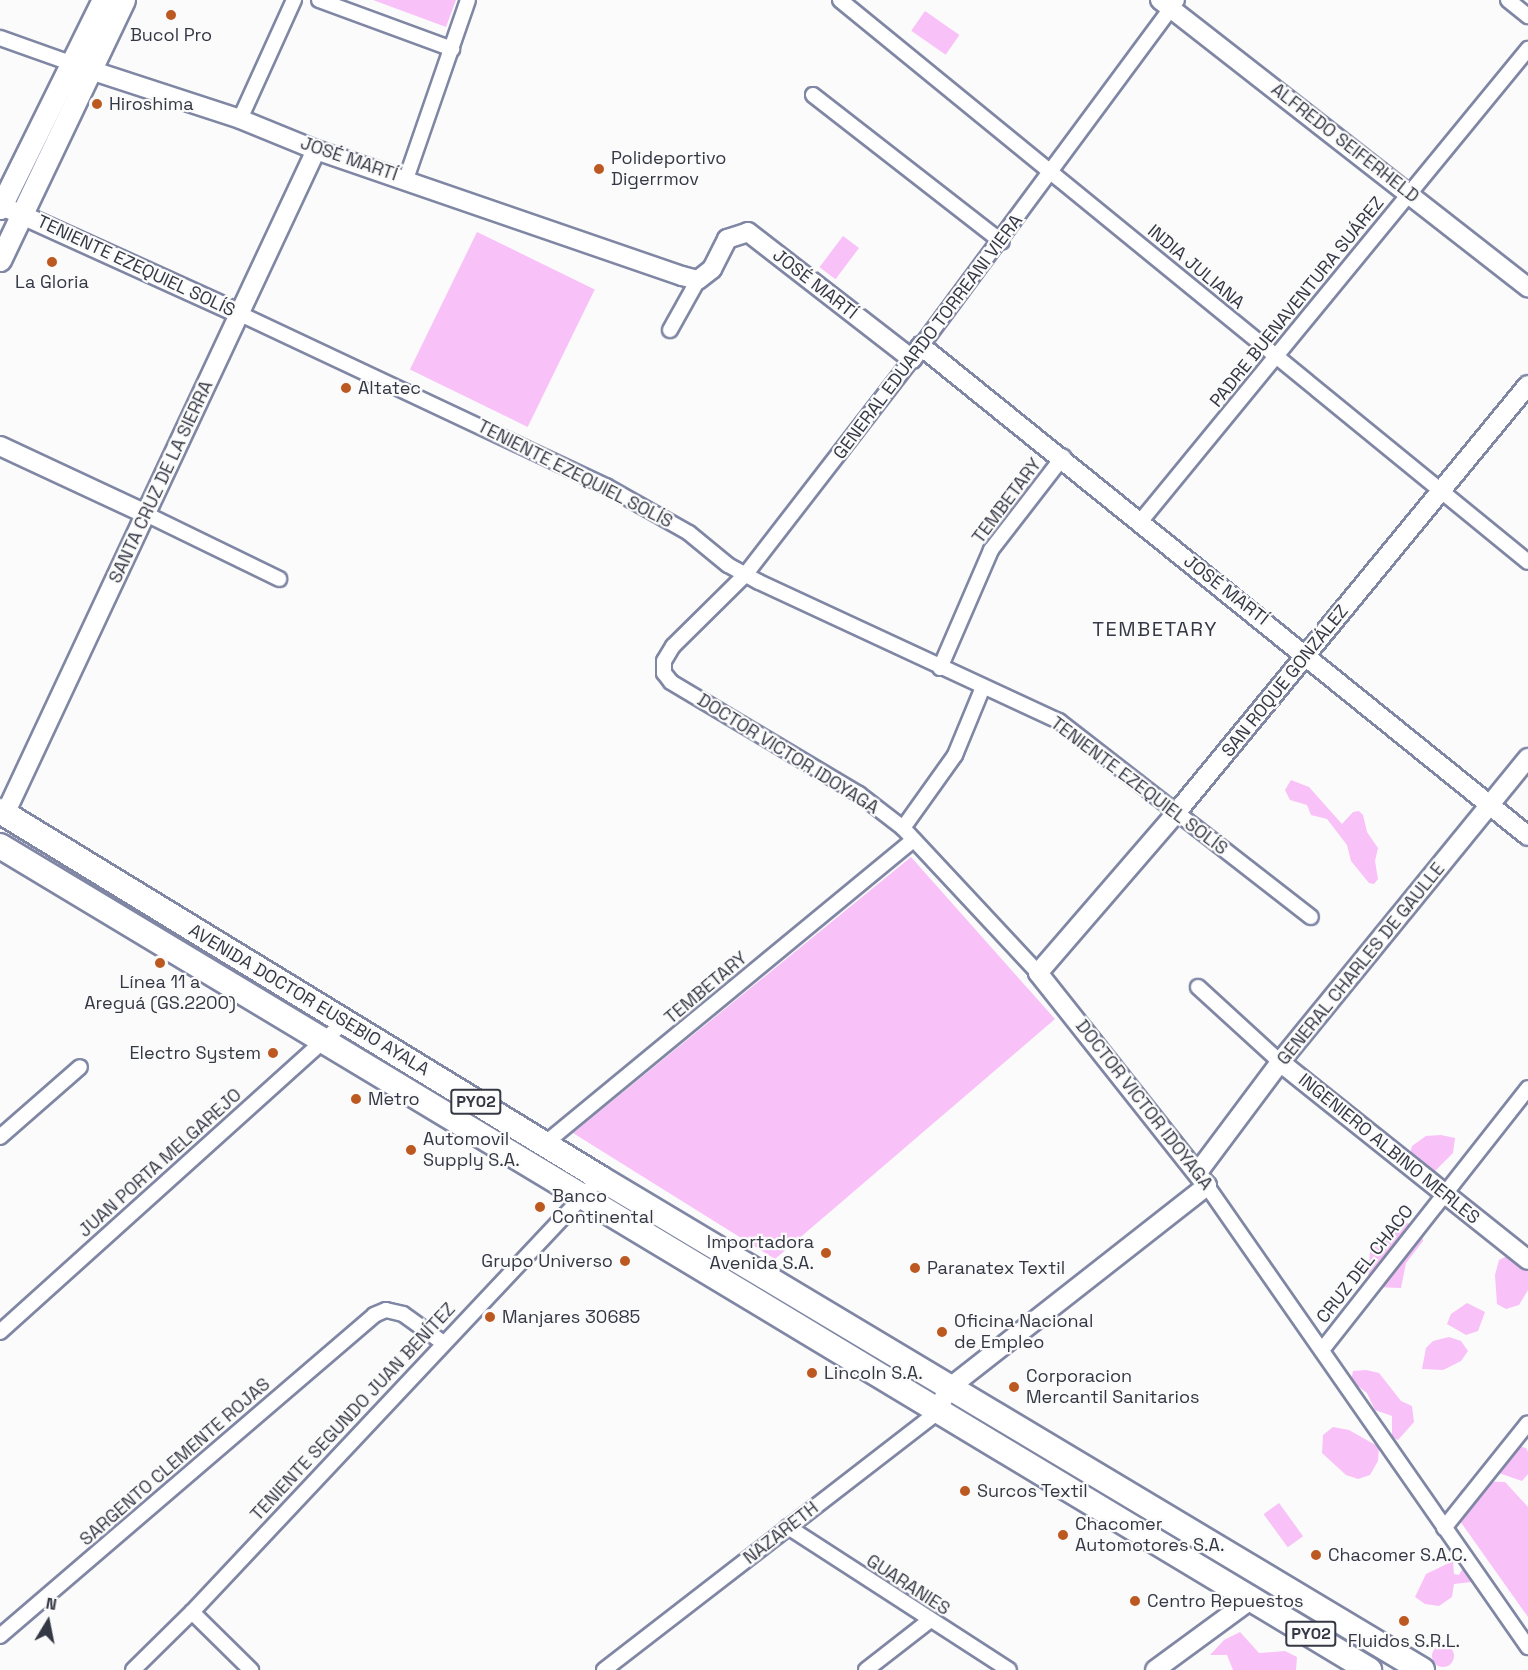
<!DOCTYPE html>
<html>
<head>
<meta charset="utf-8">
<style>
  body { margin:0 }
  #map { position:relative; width:1528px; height:1670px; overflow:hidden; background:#fbfbfb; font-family:"Space Grotesk",sans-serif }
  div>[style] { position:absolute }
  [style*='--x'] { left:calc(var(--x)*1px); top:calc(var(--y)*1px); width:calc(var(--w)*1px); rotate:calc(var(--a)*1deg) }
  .green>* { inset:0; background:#f8c1f7; transform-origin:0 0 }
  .round { border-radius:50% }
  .roads { filter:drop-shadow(2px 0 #8087a4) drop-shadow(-2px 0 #8087a4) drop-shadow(0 2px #8087a4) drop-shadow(0 -2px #8087a4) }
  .street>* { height:14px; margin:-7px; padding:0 7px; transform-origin:7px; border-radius:7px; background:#fff }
  .secondary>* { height:18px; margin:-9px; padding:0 9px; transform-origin:9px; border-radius:9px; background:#fff }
  .primary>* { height:21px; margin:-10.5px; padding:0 10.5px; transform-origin:10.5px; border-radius:10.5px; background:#fff }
  .highway>* { height:24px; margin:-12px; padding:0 12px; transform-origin:12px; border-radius:12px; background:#fff }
  .dots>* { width:16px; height:16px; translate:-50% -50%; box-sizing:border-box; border:3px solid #fbfbfb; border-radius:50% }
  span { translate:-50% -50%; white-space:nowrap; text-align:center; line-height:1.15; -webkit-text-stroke:4.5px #fbfbfb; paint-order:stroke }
  .shield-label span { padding:2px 4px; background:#fbfbfb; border:2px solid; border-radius:4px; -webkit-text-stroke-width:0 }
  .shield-label { font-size:16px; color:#343744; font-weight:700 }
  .poi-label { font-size:18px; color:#343744 }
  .left { translate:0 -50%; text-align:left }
  .right { translate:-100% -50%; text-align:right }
  .street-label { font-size:18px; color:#343744 }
  .neighbourhood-label { font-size:20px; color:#343744; letter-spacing:1.5px }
  .north { position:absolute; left:18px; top:1592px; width:60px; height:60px; -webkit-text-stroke:4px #fbfbfb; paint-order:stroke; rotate:10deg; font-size:16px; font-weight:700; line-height:24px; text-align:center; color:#343744 }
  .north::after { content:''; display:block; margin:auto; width:21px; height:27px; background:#343744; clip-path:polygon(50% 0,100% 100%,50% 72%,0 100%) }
</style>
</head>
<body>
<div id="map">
  <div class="green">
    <i style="clip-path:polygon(373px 0,456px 0,446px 27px)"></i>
    <i style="left:925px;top:11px;width:42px;height:24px;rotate:35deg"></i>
    <i style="left:477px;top:232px;width:131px;height:153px;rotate:26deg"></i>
    <i style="left:843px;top:236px;width:20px;height:39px;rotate:37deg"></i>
    <i style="clip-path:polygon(1291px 780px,1309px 787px,1342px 824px,1353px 812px,1359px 811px,1363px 815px,1367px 832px,1378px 848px,1375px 861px,1378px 879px,1374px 884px,1369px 883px,1351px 861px,1347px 845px,1327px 819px,1311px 815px,1307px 805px,1290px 800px,1285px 790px)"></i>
    <i style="clip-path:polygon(911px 857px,1055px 1019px,775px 1259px,573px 1133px)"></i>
    <i style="clip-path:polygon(1441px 1135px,1455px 1138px,1453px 1153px,1425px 1181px,1412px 1181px,1405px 1171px,1412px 1146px,1426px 1136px)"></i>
    <i style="clip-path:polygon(1407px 1223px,1421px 1227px,1423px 1241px,1406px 1263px,1401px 1288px,1375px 1287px,1368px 1279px,1370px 1252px,1394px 1228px)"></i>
    <i style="clip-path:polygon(1509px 1255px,1528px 1260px,1528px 1290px,1519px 1305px,1506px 1309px,1497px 1304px,1495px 1275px,1499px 1260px)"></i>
    <i style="clip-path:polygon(1467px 1303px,1485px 1312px,1478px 1331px,1466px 1335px,1447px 1324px,1451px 1314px)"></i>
    <i style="clip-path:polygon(1449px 1337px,1461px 1341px,1468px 1351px,1461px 1361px,1443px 1370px,1422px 1369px,1426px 1348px,1433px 1341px)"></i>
    <i style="clip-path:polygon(1366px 1370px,1379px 1373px,1401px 1401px,1412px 1406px,1414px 1422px,1398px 1440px,1392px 1437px,1392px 1416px,1375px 1410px,1367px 1393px,1351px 1381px,1353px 1371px)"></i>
    <i style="clip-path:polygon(1333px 1427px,1349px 1430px,1379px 1447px,1378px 1461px,1370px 1475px,1358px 1479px,1346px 1475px,1322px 1453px,1323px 1435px)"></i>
    <i style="clip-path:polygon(1514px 1445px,1526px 1448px,1528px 1452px,1528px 1474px,1522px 1481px,1496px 1472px)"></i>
    <i style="clip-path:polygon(1477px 1481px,1505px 1482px,1528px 1507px,1528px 1617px,1455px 1514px,1455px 1501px,1461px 1490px)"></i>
    <i style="left:1279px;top:1503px;width:41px;height:19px;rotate:54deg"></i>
    <i style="clip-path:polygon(1453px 1561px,1454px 1574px,1459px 1575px,1464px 1566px,1472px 1574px,1472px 1582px,1454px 1584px,1452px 1597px,1439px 1606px,1425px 1604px,1415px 1597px,1426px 1574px)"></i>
    <i style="clip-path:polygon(1240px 1632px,1259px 1653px,1285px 1651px,1297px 1657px,1296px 1670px,1233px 1670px,1227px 1655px,1210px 1655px,1224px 1640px)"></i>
    <i class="round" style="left:1432px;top:1645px;width:22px;height:22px"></i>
  </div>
  <div class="roads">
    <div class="street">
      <i style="--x:319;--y:0;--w:142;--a:20.2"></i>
      <i style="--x:840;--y:0;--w:888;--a:39.24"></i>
      <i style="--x:1508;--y:0;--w:26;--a:39"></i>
      <i style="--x:0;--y:38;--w:77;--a:19.6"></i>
      <i style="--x:813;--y:95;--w:239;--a:37.9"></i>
      <i style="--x:240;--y:119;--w:131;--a:-65.6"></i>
      <i style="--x:406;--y:179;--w:189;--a:-70.9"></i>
      <i style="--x:238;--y:313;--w:407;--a:25.2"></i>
      <i style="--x:606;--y:486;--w:95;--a:29.5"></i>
      <i style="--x:689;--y:533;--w:50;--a:39.4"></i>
      <i style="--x:728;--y:565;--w:35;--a:29"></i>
      <i style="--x:759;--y:582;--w:331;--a:24.9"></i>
      <i style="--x:1059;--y:721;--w:319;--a:37.9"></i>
      <i style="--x:670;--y:330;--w:57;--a:-60.8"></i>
      <i style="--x:921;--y:346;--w:430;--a:-53.5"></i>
      <i style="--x:912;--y:359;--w:273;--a:127.7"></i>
      <i style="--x:745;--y:575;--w:101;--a:135.4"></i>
      <i style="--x:673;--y:646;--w:17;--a:121"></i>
      <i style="--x:664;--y:661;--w:12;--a:90"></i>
      <i style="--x:664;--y:673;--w:11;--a:52"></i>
      <i style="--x:671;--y:682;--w:219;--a:30.8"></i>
      <i style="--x:859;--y:794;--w:56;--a:37.7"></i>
      <i style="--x:903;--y:828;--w:198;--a:47"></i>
      <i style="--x:148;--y:515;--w:146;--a:26"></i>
      <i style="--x:1140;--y:522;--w:612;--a:-50.64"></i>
      <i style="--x:940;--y:668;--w:129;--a:-66.6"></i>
      <i style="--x:991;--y:550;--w:118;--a:-52.3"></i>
      <i style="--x:903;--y:828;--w:90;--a:-54.5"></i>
      <i style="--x:955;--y:755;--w:74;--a:-67.6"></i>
      <i style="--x:1198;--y:987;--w:111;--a:42.4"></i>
      <i style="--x:0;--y:1137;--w:106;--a:-41.2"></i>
      <i style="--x:542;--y:1146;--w:481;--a:-39.5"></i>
      <i style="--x:1207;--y:1186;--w:562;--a:55.15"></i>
      <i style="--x:0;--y:1332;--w:464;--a:-42"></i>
      <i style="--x:1322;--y:1350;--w:333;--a:-51.8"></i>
      <i style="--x:788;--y:1527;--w:263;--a:32.9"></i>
      <i style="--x:1444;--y:1528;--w:134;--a:-51.3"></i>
      <i style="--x:192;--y:1612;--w:83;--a:44.5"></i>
      <i style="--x:0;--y:1636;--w:493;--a:-40.6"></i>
      <i style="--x:374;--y:1315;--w:13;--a:-23"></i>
      <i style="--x:386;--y:1310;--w:17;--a:13"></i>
      <i style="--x:403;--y:1314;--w:48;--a:35.7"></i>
      <i style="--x:133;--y:1670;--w:83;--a:-44.5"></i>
      <i style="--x:192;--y:1612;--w:596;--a:-46.77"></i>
      <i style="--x:604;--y:1670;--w:420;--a:-37.7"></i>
      <i style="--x:866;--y:1670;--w:80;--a:-37.9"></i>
    </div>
    <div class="secondary">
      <i style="--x:1160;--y:0;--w:467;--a:38"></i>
      <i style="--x:78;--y:66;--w:170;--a:18.1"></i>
      <i style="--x:240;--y:119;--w:82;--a:22.2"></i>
      <i style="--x:316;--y:150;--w:387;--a:19"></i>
      <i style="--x:682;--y:276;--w:16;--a:14"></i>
      <i style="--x:698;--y:280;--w:18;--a:-38"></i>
      <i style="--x:712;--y:269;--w:34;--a:-63"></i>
      <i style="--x:727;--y:239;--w:22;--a:-18"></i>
      <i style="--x:748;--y:232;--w:207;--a:37.8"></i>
      <i style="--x:912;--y:359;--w:16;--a:-55"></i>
      <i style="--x:921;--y:346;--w:780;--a:38.91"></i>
      <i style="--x:0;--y:205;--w:261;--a:24.4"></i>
      <i style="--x:0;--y:446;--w:163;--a:25"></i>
      <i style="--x:5;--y:814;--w:733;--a:-64.9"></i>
      <i style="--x:1280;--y:1062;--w:317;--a:38.6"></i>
      <i style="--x:1198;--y:1172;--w:144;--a:-53.2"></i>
      <i style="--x:1284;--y:1057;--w:386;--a:-50.8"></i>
      <i style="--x:936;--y:1413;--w:28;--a:-63"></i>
      <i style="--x:949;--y:1388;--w:328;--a:-38.1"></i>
      <i style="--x:1207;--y:1186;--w:272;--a:-128.4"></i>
      <i style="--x:1038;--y:973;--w:211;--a:-49.2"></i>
      <i style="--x:1176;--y:813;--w:554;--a:-50.57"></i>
      <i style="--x:1155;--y:1670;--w:122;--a:-36.3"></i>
    </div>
    <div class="primary">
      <i style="--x:0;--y:208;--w:232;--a:-63.7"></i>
      <i style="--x:0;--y:260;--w:288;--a:-64.5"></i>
    </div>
    <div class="highway">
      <i style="--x:0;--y:811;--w:703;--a:31.45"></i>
      <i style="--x:600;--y:1178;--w:958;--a:30.9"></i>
      <i style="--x:0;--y:846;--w:1598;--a:31.04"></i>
    </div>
  </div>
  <div class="dots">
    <i style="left:171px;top:15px;background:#bc5921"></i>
    <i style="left:97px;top:104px;background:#bc5921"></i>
    <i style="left:599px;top:169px;background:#bc5921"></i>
    <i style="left:52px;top:262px;background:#bc5921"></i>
    <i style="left:346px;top:388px;background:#bc5921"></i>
    <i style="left:160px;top:963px;background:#bc5921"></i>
    <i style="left:273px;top:1053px;background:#bc5921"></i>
    <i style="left:356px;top:1099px;background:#bc5921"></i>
    <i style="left:411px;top:1150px;background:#bc5921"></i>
    <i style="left:540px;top:1207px;background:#bc5921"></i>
    <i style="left:826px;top:1253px;background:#bc5921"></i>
    <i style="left:625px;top:1261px;background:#bc5921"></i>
    <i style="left:915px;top:1268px;background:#bc5921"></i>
    <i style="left:490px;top:1317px;background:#bc5921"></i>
    <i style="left:942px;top:1332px;background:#bc5921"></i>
    <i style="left:812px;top:1373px;background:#bc5921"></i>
    <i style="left:1014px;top:1387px;background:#bc5921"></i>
    <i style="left:965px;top:1491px;background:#bc5921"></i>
    <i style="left:1063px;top:1535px;background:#bc5921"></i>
    <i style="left:1316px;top:1555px;background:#bc5921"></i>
    <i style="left:1135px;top:1601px;background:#bc5921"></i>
    <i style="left:1404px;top:1621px;background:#bc5921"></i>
  </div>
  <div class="shield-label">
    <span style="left:476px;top:1102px">PY02</span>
    <span style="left:1311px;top:1634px">PY02</span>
  </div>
  <div class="poi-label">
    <span style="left:171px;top:35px">Bucol Pro</span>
    <span class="left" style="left:109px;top:104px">Hiroshima</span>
    <span class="left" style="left:611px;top:169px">Polideportivo<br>Digerrmov</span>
    <span style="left:52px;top:282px">La Gloria</span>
    <span class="left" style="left:358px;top:388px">Altatec</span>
    <span style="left:160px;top:993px">Línea 11 a<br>Areguá (GS.2200)</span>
    <span class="right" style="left:261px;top:1053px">Electro System</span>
    <span class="left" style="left:368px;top:1099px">Metro</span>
    <span class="left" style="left:423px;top:1150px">Automovil<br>Supply S.A.</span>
    <span class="left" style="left:552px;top:1207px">Banco<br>Continental</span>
    <span class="right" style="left:814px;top:1253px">Importadora<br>Avenida S.A.</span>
    <span class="right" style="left:613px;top:1261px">Grupo Universo</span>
    <span class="left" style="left:927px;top:1268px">Paranatex Textil</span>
    <span class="left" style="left:502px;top:1317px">Manjares 30685</span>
    <span class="left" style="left:954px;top:1332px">Oficina Nacional<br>de Empleo</span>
    <span class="left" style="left:824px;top:1373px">Lincoln S.A.</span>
    <span class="left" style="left:1026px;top:1387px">Corporacion<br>Mercantil Sanitarios</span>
    <span class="left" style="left:977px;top:1491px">Surcos Textil</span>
    <span class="left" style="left:1075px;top:1535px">Chacomer<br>Automotores S.A.</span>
    <span class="left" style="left:1328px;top:1555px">Chacomer S.A.C.</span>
    <span class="left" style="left:1147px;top:1601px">Centro Repuestos</span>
    <span style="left:1404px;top:1641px">Fluidos S.R.L.</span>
  </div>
  <div class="street-label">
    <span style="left:1345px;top:143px;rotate:38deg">ALFREDO SEIFERHELD</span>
    <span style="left:349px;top:159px;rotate:19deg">JOSÉ MARTÍ</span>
    <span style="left:136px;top:266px;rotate:25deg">TENIENTE EZEQUIEL SOLÍS</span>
    <span style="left:1196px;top:267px;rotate:40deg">INDIA JULIANA</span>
    <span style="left:815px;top:284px;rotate:38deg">JOSÉ MARTÍ</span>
    <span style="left:1297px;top:302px;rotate:-51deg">PADRE BUENAVENTURA SUÁREZ</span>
    <span style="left:928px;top:337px;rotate:-53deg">GENERAL EDUARDO TORREANI VIERA</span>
    <span style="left:575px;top:474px;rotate:27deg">TENIENTE EZEQUIEL SOLÍS</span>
    <span style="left:161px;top:482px;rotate:-65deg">SANTA CRUZ DE LA SIERRA</span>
    <span style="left:1007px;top:501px;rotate:-53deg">TEMBETARY</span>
    <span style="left:1226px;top:590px;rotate:38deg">JOSÉ MARTÍ</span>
    <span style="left:1285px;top:681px;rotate:-51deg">SAN ROQUE GONZÁLEZ</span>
    <span style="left:788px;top:754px;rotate:32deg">DOCTOR VICTOR IDOYAGA</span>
    <span style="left:1139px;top:786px;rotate:37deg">TENIENTE EZEQUIEL SOLÍS</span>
    <span style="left:1361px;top:964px;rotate:-51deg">GENERAL CHARLES DE GAULLE</span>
    <span style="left:706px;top:988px;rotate:-40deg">TEMBETARY</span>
    <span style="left:309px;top:1000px;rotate:31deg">AVENIDA DOCTOR EUSEBIO AYALA</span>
    <span style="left:1144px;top:1105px;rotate:52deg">DOCTOR VICTOR IDOYAGA</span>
    <span style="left:1389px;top:1149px;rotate:39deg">INGENIERO ALBINO MERLES</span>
    <span style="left:160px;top:1163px;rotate:-42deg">JUAN PORTA MELGAREJO</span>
    <span style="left:1365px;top:1264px;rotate:-52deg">CRUZ DEL CHACO</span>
    <span style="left:353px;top:1412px;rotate:-47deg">TENIENTE SEGUNDO JUAN BENÍTEZ</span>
    <span style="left:175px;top:1462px;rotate:-41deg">SARGENTO CLEMENTE ROJAS</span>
    <span style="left:781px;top:1533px;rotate:-38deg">NAZARETH</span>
    <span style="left:908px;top:1585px;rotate:33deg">GUARANIES</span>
  </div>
  <div class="neighbourhood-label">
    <span style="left:1155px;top:629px">TEMBETARY</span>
  </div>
  <div class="north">N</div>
</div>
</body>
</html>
